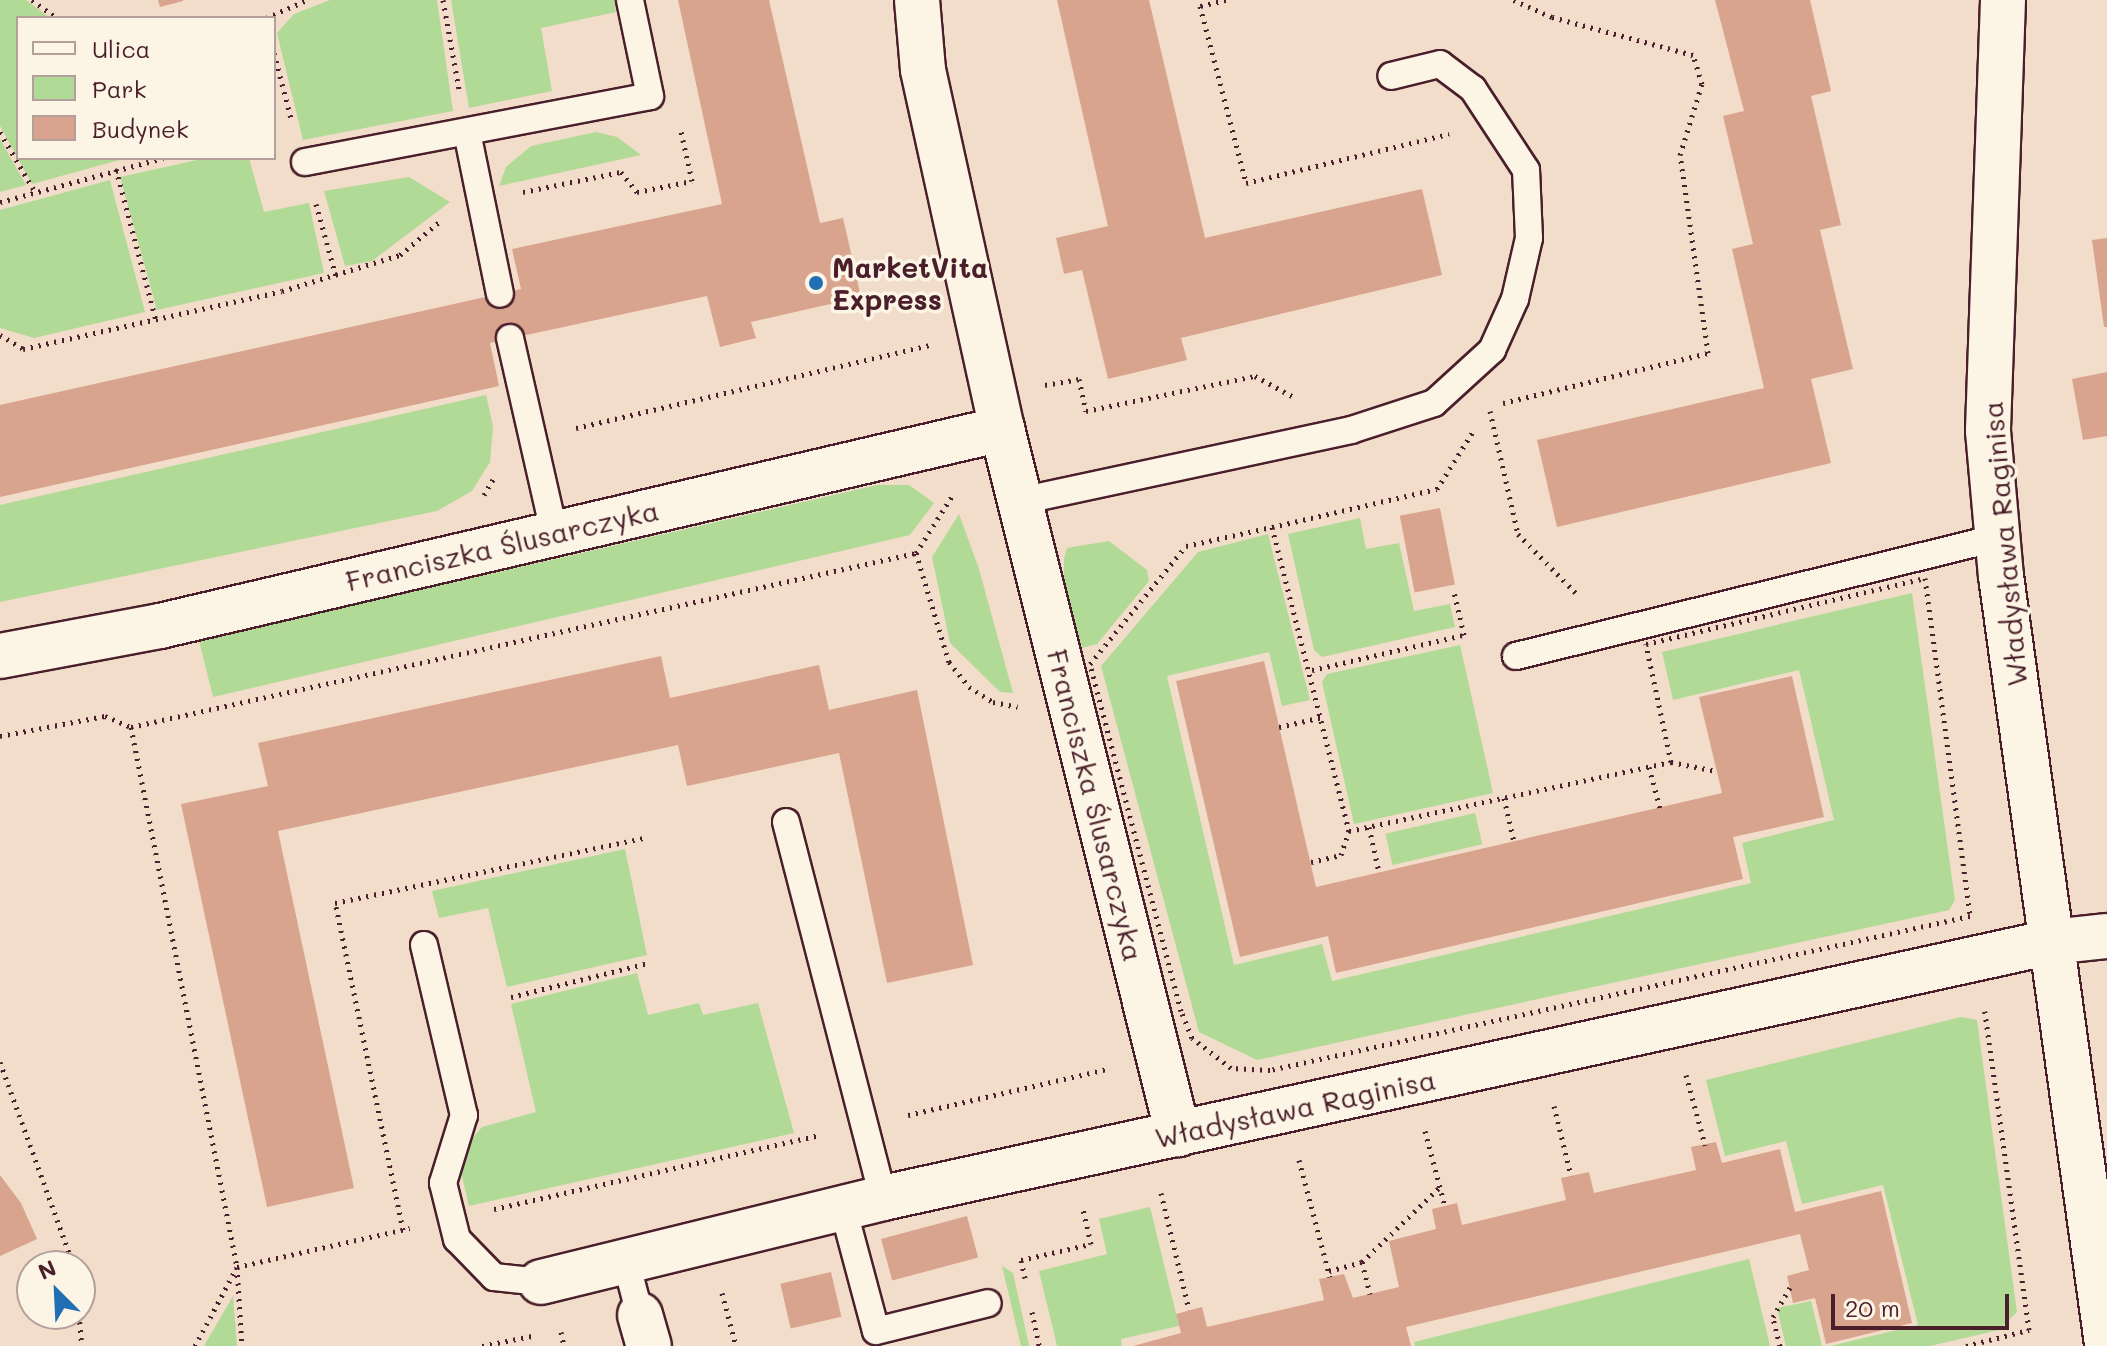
<!DOCTYPE html>
<html>
<head>
<meta charset="utf-8">
<style>
  body { margin:0 }
  #map { position:relative; width:2107px; height:1346px; overflow:hidden; background:#f2ddcb; font-family:Mali,sans-serif }
  div>[style] { position:absolute }
  [style*='--x'] { left:calc(var(--x)*1px); top:calc(var(--y)*1px); width:calc(var(--w)*1px); rotate:calc(var(--a)*1deg) }
  .green>* { inset:0; background:#b1da96; transform-origin:0 0 }
  .building>* { inset:0; background:#d9a48e; transform-origin:0 0 }
  .path>* { height:5px; margin-top:-2.5px; transform-origin:0; background:repeating-linear-gradient(90deg,#4a1f2b 0 2px,transparent 0 8px) }
  .roads { filter:drop-shadow(2px 0 #4a1f2b) drop-shadow(-2px 0 #4a1f2b) drop-shadow(0 2px #4a1f2b) drop-shadow(0 -2px #4a1f2b) }
  .service>* { height:26px; margin:-13px; padding:0 13px; transform-origin:13px; border-radius:13px; background:#fcf5e5 }
  .minor>* { height:44px; margin:-22px; padding:0 22px; transform-origin:22px; border-radius:22px; background:#fcf5e5 }
  .dots>* { width:22px; height:22px; translate:-50% -50%; box-sizing:border-box; border:4px solid #fcf5e5; border-radius:50% }
  span { translate:-50% -50%; white-space:nowrap; text-align:center; line-height:1.15; -webkit-text-stroke:7px #fcf5e5; paint-order:stroke }
  .poi-label { font-size:28px; color:#4a1f2b; font-weight:700 }
  .left { translate:0 -50%; text-align:left }
  .street-label { font-size:28px; color:#4a1f2b }
  .legend { position:absolute; left:16px; top:16px; width:260px; height:144px; box-sizing:border-box; background:#fcf5e5; border:2px solid #b59f9b; margin:0; padding:10px 14px; list-style:none; font-size:24px; color:#4a1f2b }
  .legend li { display:flex; align-items:center; gap:16px; height:40px }
  .legend b { width:40px; border:2px solid #b59f9b }
  .north { position:absolute; left:16px; top:1250px; width:80px; height:80px; box-sizing:border-box; background:#fcf5e5; border:2px solid #b59f9b; border-radius:50%; rotate:336deg; font-size:22px; font-weight:700; line-height:32px; text-align:center; color:#4a1f2b }
  .north::after { content:''; display:block; margin:auto; width:28px; height:36px; background:#1f6fb2; clip-path:polygon(50% 0,100% 100%,50% 72%,0 100%) }
  .scale { position:absolute; left:1831px; top:1294px; width:178px; height:36px; box-sizing:border-box; border:4px solid #4a1f2b; border-top:0; padding-left:10px; font-size:24px; line-height:28px; white-space:nowrap; color:#4a1f2b; -webkit-text-stroke:6px #fcf5e5; paint-order:stroke }
</style>
</head>
<body>
<div id="map">
  <div class="green">
    <i style="clip-path:polygon(0 0,26px 0,50px 18px,18px 18px,18px 158px,127px 158px,32px 184px,0 126px)"></i>
    <i style="clip-path:polygon(330px 0,437px 0,453px 111px,303px 140px,277px 33px,294px 14px)"></i>
    <i style="clip-path:polygon(451px 0,614px 0,616px 12px,541px 28px,552px 91px,469px 108px)"></i>
    <i style="clip-path:polygon(596px 132px,617px 137px,641px 155px,499px 186px,506px 167px,531px 146px)"></i>
    <i style="clip-path:polygon(0 139px,26px 185px,0 192px)"></i>
    <i style="clip-path:polygon(206px 158px,249px 158px,264px 212px,309px 203px,324px 273px,157px 310px,120px 177px)"></i>
    <i style="clip-path:polygon(409px 177px,450px 202px,372px 261px,345px 266px,324px 191px)"></i>
    <i style="clip-path:polygon(110px 180px,145px 312px,34px 338px,0 328px,0 210px)"></i>
    <i style="clip-path:polygon(486px 395px,493px 426px,490px 462px,472px 491px,437px 511px,0 602px,0 505px)"></i>
    <i style="clip-path:polygon(877px 485px,909px 485px,934px 503px,910px 535px,213px 697px,199px 641px)"></i>
    <i style="clip-path:polygon(959px 514px,979px 569px,1013px 693px,1000px 692px,950px 643px,932px 557px)"></i>
    <i style="clip-path:polygon(1360px 518px,1366px 549px,1399px 543px,1414px 611px,1450px 604px,1455px 627px,1322px 657px,1314px 650px,1288px 534px)"></i>
    <i style="clip-path:polygon(1268px 534px,1310px 700px,1282px 706px,1269px 652px,1167px 676px,1234px 965px,1322px 944px,1332px 981px,1751px 883px,1742px 843px,1834px 820px,1799px 670px,1673px 700px,1662px 652px,1912px 593px,1955px 900px,1949px 910px,1257px 1060px,1199px 1032px,1101px 666px,1198px 552px)"></i>
    <i style="clip-path:polygon(1109px 541px,1147px 570px,1149px 581px,1097px 644px,1082px 648px,1064px 584px,1064px 559px,1067px 548px)"></i>
    <i style="clip-path:polygon(1460px 645px,1493px 793px,1354px 824px,1322px 682px,1327px 674px)"></i>
    <i style="left:1475px;top:813px;width:32px;height:92px;rotate:77deg"></i>
    <i style="clip-path:polygon(625px 849px,647px 955px,507px 987px,488px 908px,439px 918px,432px 891px)"></i>
    <i style="clip-path:polygon(637px 973px,648px 1015px,699px 1003px,703px 1015px,758px 1003px,794px 1133px,469px 1206px,460px 1168px,471px 1140px,482px 1127px,536px 1112px,511px 1004px)"></i>
    <i style="clip-path:polygon(1961px 1017px,1977px 1020px,2017px 1312px,1999px 1330px,1930px 1346px,1830px 1346px,1918px 1325px,1883px 1185px,1802px 1204px,1786px 1141px,1725px 1156px,1706px 1080px)"></i>
    <i style="clip-path:polygon(1150px 1207px,1179px 1326px,1121px 1339px,1122px 1346px,1057px 1346px,1039px 1271px,1107px 1254px,1099px 1219px)"></i>
    <i style="clip-path:polygon(1749px 1259px,1770px 1346px,1415px 1346px,1414px 1342px)"></i>
    <i style="clip-path:polygon(1002px 1266px,1013px 1273px,1029px 1346px,1021px 1346px)"></i>
    <i style="clip-path:polygon(233px 1296px,237px 1346px,204px 1346px)"></i>
    <i style="clip-path:polygon(1811px 1301px,1822px 1346px,1786px 1346px,1777px 1308px)"></i>
  </div>
  <div class="building">
    <i style="clip-path:polygon(158px 0,183px 0,183px 1px,160px 7px)"></i>
    <i style="clip-path:polygon(678px 0,769px 0,820px 223px,843px 218px,861px 297px,751px 322px,756px 338px,720px 347px,707px 296px,490px 343px,499px 386px,0 497px,0 405px,521px 289px,512px 249px,722px 204px)"></i>
    <i style="clip-path:polygon(1057px 0,1149px 0,1205px 238px,1422px 189px,1442px 275px,1181px 338px,1187px 360px,1108px 379px,1082px 270px,1064px 274px,1056px 238px,1108px 226px)"></i>
    <i style="clip-path:polygon(1715px 0,1810px 0,1831px 91px,1811px 96px,1841px 225px,1820px 230px,1853px 369px,1811px 379px,1831px 463px,1557px 527px,1537px 440px,1764px 388px,1732px 249px,1753px 244px,1723px 116px,1744px 111px)"></i>
    <i style="clip-path:polygon(2107px 238px,2107px 327px,2104px 327px,2092px 240px)"></i>
    <i style="clip-path:polygon(2107px 372px,2107px 436px,2083px 440px,2072px 379px)"></i>
    <i style="left:1440px;top:508px;width:78px;height:41px;rotate:79deg"></i>
    <i style="clip-path:polygon(661px 656px,670px 698px,819px 665px,829px 710px,917px 690px,973px 965px,887px 983px,839px 753px,687px 786px,678px 745px,278px 831px,354px 1188px,267px 1207px,181px 804px,268px 786px,258px 743px)"></i>
    <i style="clip-path:polygon(1264px 661px,1316px 887px,1722px 793px,1699px 697px,1792px 676px,1824px 817px,1733px 837px,1743px 879px,1336px 973px,1328px 936px,1240px 957px,1176px 681px)"></i>
    <i style="clip-path:polygon(1716px 1142px,1722px 1163px,1780px 1149px,1795px 1212px,1881px 1191px,1912px 1323px,1826px 1344px,1815px 1298px,1793px 1303px,1787px 1276px,1809px 1270px,1800px 1234px,1406px 1327px,1411px 1346px,1133px 1346px,1181px 1333px,1176px 1314px,1202px 1307px,1207px 1327px,1324px 1300px,1319px 1279px,1330px 1277px,1344px 1274px,1353px 1298px,1399px 1287px,1389px 1241px,1436px 1229px,1432px 1209px,1457px 1203px,1462px 1225px,1566px 1200px,1561px 1178px,1589px 1172px,1594px 1193px,1696px 1170px,1691px 1147px)"></i>
    <i style="clip-path:polygon(0 1175px,21px 1203px,37px 1239px,0 1256px)"></i>
    <i style="left:967px;top:1216px;width:43px;height:89px;rotate:75deg"></i>
    <i style="left:831px;top:1272px;width:46px;height:52px;rotate:77deg"></i>
  </div>
  <div class="path">
    <i style="--x:32;--y:0;--w:31;--a:36"></i>
    <i style="--x:443;--y:0;--w:90;--a:79.8"></i>
    <i style="--x:1226;--y:0;--w:27;--a:167"></i>
    <i style="--x:1200;--y:6;--w:183;--a:75.4"></i>
    <i style="--x:1246;--y:183;--w:209;--a:-13.6"></i>
    <i style="--x:266;--y:18;--w:45;--a:-23.7"></i>
    <i style="--x:274;--y:53;--w:71;--a:75.4"></i>
    <i style="--x:0;--y:132;--w:69;--a:59.7"></i>
    <i style="--x:116;--y:169;--w:156;--a:75.2"></i>
    <i style="--x:523;--y:192;--w:100;--a:-11.5"></i>
    <i style="--x:621;--y:172;--w:26;--a:51"></i>
    <i style="--x:637;--y:192;--w:56;--a:-11.3"></i>
    <i style="--x:692;--y:181;--w:55;--a:-102.5"></i>
    <i style="--x:0;--y:202;--w:169;--a:-15.1"></i>
    <i style="--x:316;--y:204;--w:75;--a:74.5"></i>
    <i style="--x:0;--y:335;--w:27;--a:31"></i>
    <i style="--x:23;--y:349;--w:265;--a:-12.6"></i>
    <i style="--x:282;--y:291;--w:123;--a:-17"></i>
    <i style="--x:400;--y:255;--w:51;--a:-40.2"></i>
    <i style="--x:1045;--y:385;--w:35;--a:-10"></i>
    <i style="--x:1079;--y:379;--w:33;--a:78"></i>
    <i style="--x:1086;--y:411;--w:173;--a:-11.7"></i>
    <i style="--x:1255;--y:376;--w:42;--a:28.4"></i>
    <i style="--x:1503;--y:403;--w:211;--a:-13.7"></i>
    <i style="--x:1708;--y:353;--w:200;--a:-98"></i>
    <i style="--x:1680;--y:155;--w:74;--a:-72.8"></i>
    <i style="--x:1702;--y:84;--w:30;--a:-107"></i>
    <i style="--x:1693;--y:55;--w:146;--a:-164.9"></i>
    <i style="--x:1552;--y:17;--w:43;--a:-156.4"></i>
    <i style="--x:1490;--y:411;--w:126;--a:77.2"></i>
    <i style="--x:1518;--y:534;--w:84;--a:45.5"></i>
    <i style="--x:576;--y:428;--w:363;--a:-13.2"></i>
    <i style="--x:484;--y:495;--w:22;--a:-60"></i>
    <i style="--x:1272;--y:527;--w:314;--a:75.8"></i>
    <i style="--x:1349;--y:831;--w:329;--a:-12.1"></i>
    <i style="--x:1671;--y:762;--w:121;--a:-102"></i>
    <i style="--x:1646;--y:644;--w:287;--a:-13.3"></i>
    <i style="--x:1925;--y:578;--w:341;--a:82.4"></i>
    <i style="--x:1970;--y:916;--w:717;--a:167.59"></i>
    <i style="--x:1270;--y:1070;--w:39;--a:-177"></i>
    <i style="--x:1231;--y:1068;--w:49;--a:-142.4"></i>
    <i style="--x:1192;--y:1038;--w:29;--a:-112"></i>
    <i style="--x:1181;--y:1011;--w:359;--a:-104.7"></i>
    <i style="--x:1090;--y:664;--w:152;--a:-50.9"></i>
    <i style="--x:1186;--y:546;--w:88;--a:-12.5"></i>
    <i style="--x:1272;--y:527;--w:169;--a:-13"></i>
    <i style="--x:1437;--y:489;--w:70;--a:-57.9"></i>
    <i style="--x:916;--y:553;--w:114;--a:73.2"></i>
    <i style="--x:949;--y:662;--w:32;--a:51"></i>
    <i style="--x:969;--y:687;--w:28;--a:32"></i>
    <i style="--x:993;--y:702;--w:25;--a:11"></i>
    <i style="--x:1312;--y:670;--w:156;--a:-13"></i>
    <i style="--x:1464;--y:635;--w:44;--a:-103.1"></i>
    <i style="--x:131;--y:727;--w:804;--a:-12.5"></i>
    <i style="--x:916;--y:553;--w:67;--a:-57.7"></i>
    <i style="--x:1279;--y:727;--w:45;--a:-12.8"></i>
    <i style="--x:0;--y:736;--w:107;--a:-10.8"></i>
    <i style="--x:105;--y:716;--w:28;--a:23"></i>
    <i style="--x:131;--y:727;--w:550;--a:78.89"></i>
    <i style="--x:237;--y:1267;--w:79;--a:86.4"></i>
    <i style="--x:1671;--y:762;--w:46;--a:11.3"></i>
    <i style="--x:1649;--y:767;--w:42;--a:75"></i>
    <i style="--x:1504;--y:798;--w:45;--a:77.2"></i>
    <i style="--x:1369;--y:827;--w:46;--a:77.5"></i>
    <i style="--x:1311;--y:862;--w:31;--a:-13"></i>
    <i style="--x:1341;--y:855;--w:25;--a:-72"></i>
    <i style="--x:511;--y:997;--w:141;--a:-13.9"></i>
    <i style="--x:0;--y:1062;--w:217;--a:70.1"></i>
    <i style="--x:1686;--y:1075;--w:73;--a:74.8"></i>
    <i style="--x:1554;--y:1106;--w:72;--a:76.3"></i>
    <i style="--x:908;--y:1115;--w:205;--a:-13"></i>
    <i style="--x:1425;--y:1131;--w:78;--a:75.1"></i>
    <i style="--x:1299;--y:1160;--w:121;--a:75.2"></i>
    <i style="--x:1161;--y:1193;--w:120;--a:76.5"></i>
    <i style="--x:494;--y:1209;--w:334;--a:-12.8"></i>
    <i style="--x:403;--y:1230;--w:334;--a:-101.7"></i>
    <i style="--x:335;--y:903;--w:316;--a:-11.9"></i>
    <i style="--x:1362;--y:1262;--w:33;--a:76"></i>
    <i style="--x:1329;--y:1271;--w:34;--a:-15"></i>
    <i style="--x:1362;--y:1262;--w:107;--a:-43.9"></i>
    <i style="--x:1025;--y:1278;--w:18;--a:-103"></i>
    <i style="--x:1021;--y:1260;--w:72;--a:-12.9"></i>
    <i style="--x:1091;--y:1244;--w:35;--a:-103"></i>
    <i style="--x:722;--y:1293;--w:55;--a:75.2"></i>
    <i style="--x:1032;--y:1312;--w:35;--a:78"></i>
    <i style="--x:79;--y:1314;--w:32;--a:85"></i>
    <i style="--x:561;--y:1332;--w:14;--a:78"></i>
    <i style="--x:195;--y:1346;--w:89;--a:-62"></i>
    <i style="--x:237;--y:1267;--w:177;--a:-12.7"></i>
    <i style="--x:482;--y:1346;--w:51;--a:-11.3"></i>
    <i style="--x:1780;--y:1346;--w:30;--a:-104"></i>
    <i style="--x:1773;--y:1317;--w:34;--a:-60"></i>
    <i style="--x:1966;--y:1346;--w:65;--a:-14.3"></i>
    <i style="--x:2029;--y:1330;--w:322;--a:-97.9"></i>
  </div>
  <div class="roads">
    <div class="service">
      <i style="--x:467;--y:132;--w:165;--a:78.5"></i>
      <i style="--x:305;--y:162;--w:351;--a:-10.8"></i>
      <i style="--x:650;--y:96;--w:98;--a:-101.8"></i>
      <i style="--x:510;--y:338;--w:199;--a:77.2"></i>
      <i style="--x:1020;--y:501;--w:339;--a:-12.1"></i>
      <i style="--x:1351;--y:430;--w:87;--a:-18"></i>
      <i style="--x:1434;--y:403;--w:79;--a:-42.4"></i>
      <i style="--x:1492;--y:350;--w:56;--a:-65.7"></i>
      <i style="--x:1515;--y:299;--w:63;--a:-77.1"></i>
      <i style="--x:1529;--y:238;--w:68;--a:-92.5"></i>
      <i style="--x:1526;--y:170;--w:97;--a:-123.2"></i>
      <i style="--x:1473;--y:89;--w:41;--a:-142.9"></i>
      <i style="--x:1440;--y:64;--w:50;--a:166.2"></i>
      <i style="--x:1516;--y:656;--w:495;--a:-13.8"></i>
      <i style="--x:786;--y:822;--w:388;--a:75.5"></i>
      <i style="--x:424;--y:945;--w:175;--a:76.8"></i>
      <i style="--x:464;--y:1115;--w:71;--a:107.2"></i>
      <i style="--x:443;--y:1183;--w:58;--a:76"></i>
      <i style="--x:457;--y:1239;--w:53;--a:45.8"></i>
      <i style="--x:494;--y:1277;--w:47;--a:6.1"></i>
      <i style="--x:843;--y:1208;--w:127;--a:75"></i>
      <i style="--x:876;--y:1331;--w:115;--a:-14"></i>
      <i style="--x:626;--y:1262;--w:55;--a:75.2"></i>
    </div>
    <div class="minor">
      <i style="--x:917;--y:0;--w:70;--a:85.1"></i>
      <i style="--x:923;--y:70;--w:368;--a:77.6"></i>
      <i style="--x:1002;--y:429;--w:727;--a:75.98"></i>
      <i style="--x:2003;--y:0;--w:431;--a:92"></i>
      <i style="--x:1988;--y:431;--w:146;--a:84.9"></i>
      <i style="--x:2001;--y:576;--w:775;--a:82.14"></i>
      <i style="--x:0;--y:656;--w:163;--a:-10.6"></i>
      <i style="--x:160;--y:626;--w:865;--a:-13.17"></i>
      <i style="--x:541;--y:1282;--w:352;--a:-13.8"></i>
      <i style="--x:883;--y:1198;--w:1196;--a:-12.36"></i>
      <i style="--x:2051;--y:942;--w:56;--a:-6.1"></i>
      <i style="--x:640;--y:1315;--w:32;--a:74"></i>
    </div>
  </div>
  <div class="dots">
    <i style="left:816px;top:283px;background:#1f6fb2"></i>
  </div>
  <div class="poi-label">
    <span class="left" style="left:832px;top:283px">MarketVita<br>Express</span>
  </div>
  <div class="street-label">
    <span style="left:2004px;top:544px;rotate:-95deg">Władysława Raginisa</span>
    <span style="left:502px;top:545px;rotate:-13deg">Franciszka Ślusarczyka</span>
    <span style="left:1096px;top:805px;rotate:76deg">Franciszka Ślusarczyka</span>
    <span style="left:1295px;top:1108px;rotate:-12deg">Władysława Raginisa</span>
  </div>
  <ul class="legend">
  <li><b style="height:10px;background:#fcf5e5"></b>Ulica</li>
  <li><b style="height:22px;background:#b1da96"></b>Park</li>
  <li><b style="height:22px;background:#d9a48e"></b>Budynek</li>
  </ul>
  <div class="north">N</div>
  <div class="scale">20 m</div>
</div>
</body>
</html>
